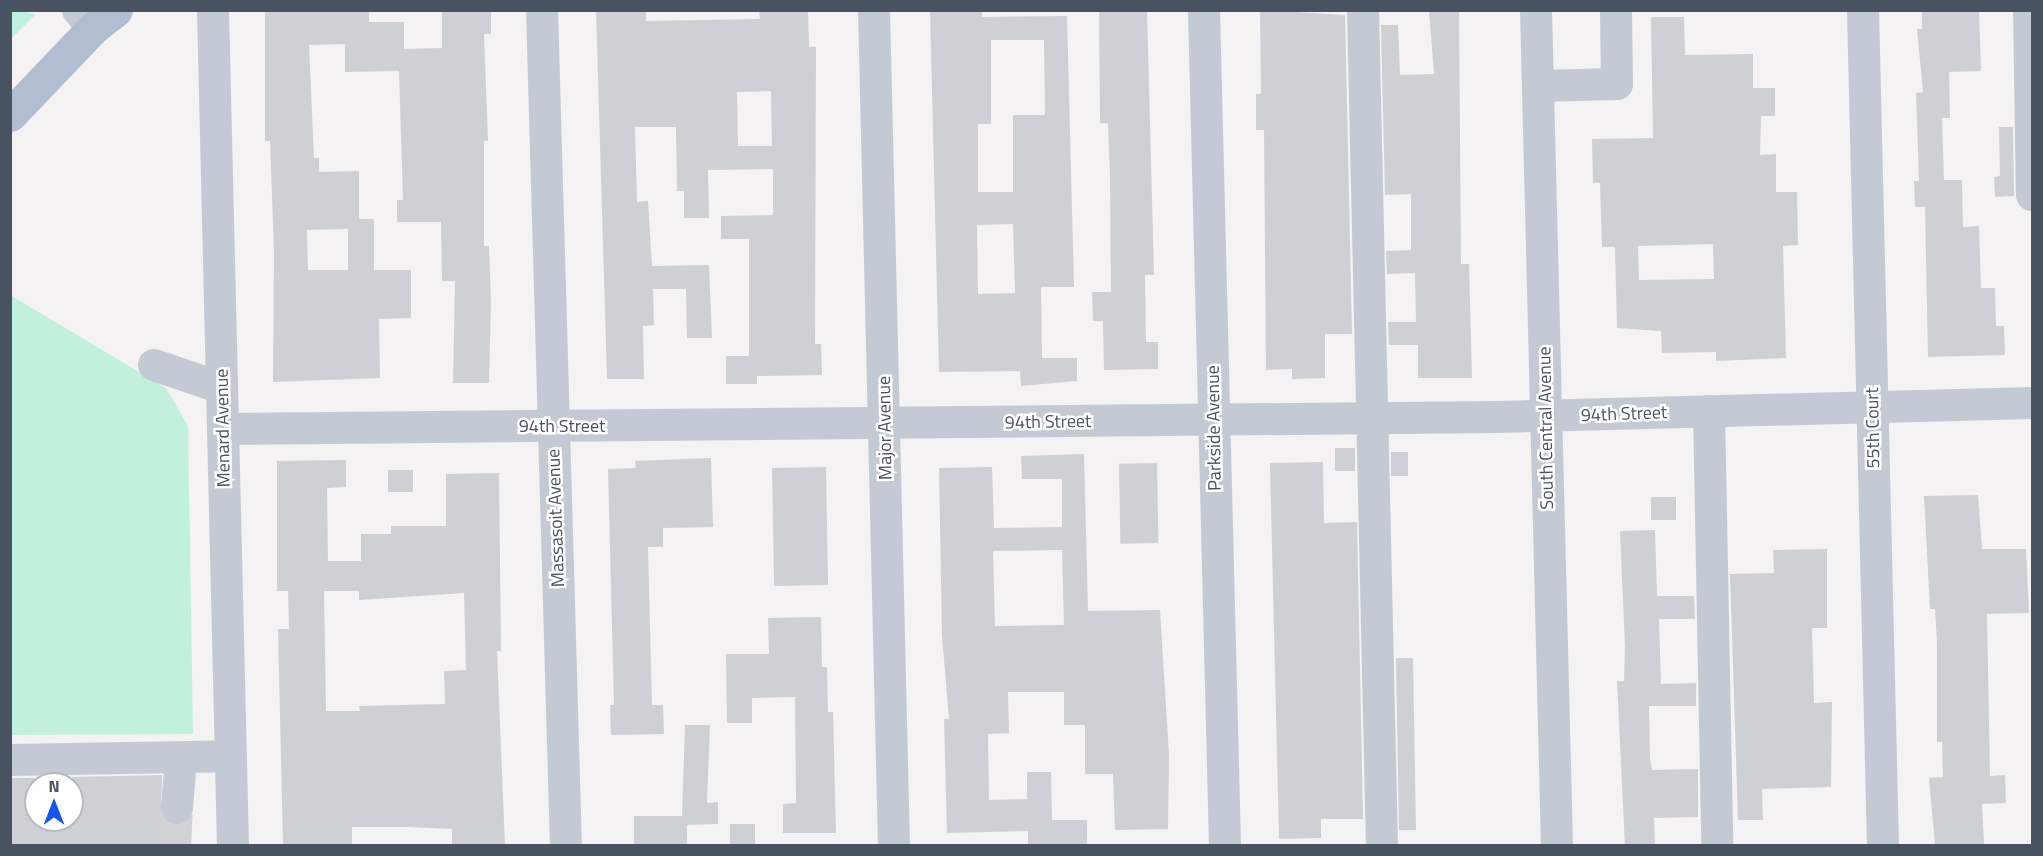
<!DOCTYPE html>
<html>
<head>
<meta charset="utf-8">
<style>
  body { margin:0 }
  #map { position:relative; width:2043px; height:856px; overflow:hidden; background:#f4f2f2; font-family:"Titillium Web",sans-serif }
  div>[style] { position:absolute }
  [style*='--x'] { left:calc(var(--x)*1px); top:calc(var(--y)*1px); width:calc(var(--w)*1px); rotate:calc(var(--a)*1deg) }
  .green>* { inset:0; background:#c1f1da }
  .building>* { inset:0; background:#ced0d6; transform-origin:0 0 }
  .minor-tunnel>* { height:32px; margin-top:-16px; transform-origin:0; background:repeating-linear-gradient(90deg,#d2d2d5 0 32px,transparent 0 48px) }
  .minor>* { height:32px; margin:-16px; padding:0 16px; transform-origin:16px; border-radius:16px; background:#c3cad3 }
  .major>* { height:33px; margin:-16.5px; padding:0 16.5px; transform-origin:16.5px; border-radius:16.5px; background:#b2bdd1 }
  span { translate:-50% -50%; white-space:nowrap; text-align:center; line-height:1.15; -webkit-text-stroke:5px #fff; paint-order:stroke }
  .street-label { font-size:18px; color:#495260 }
  .frame { position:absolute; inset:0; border:12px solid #495260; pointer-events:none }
  .north { position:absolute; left:24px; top:772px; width:60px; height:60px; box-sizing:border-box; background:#fff; border:2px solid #b6babf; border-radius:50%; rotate:0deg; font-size:16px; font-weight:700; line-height:24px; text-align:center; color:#495260 }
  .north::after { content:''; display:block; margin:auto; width:21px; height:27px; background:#1655ea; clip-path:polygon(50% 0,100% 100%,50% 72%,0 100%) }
</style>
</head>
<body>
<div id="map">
  <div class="green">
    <i style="clip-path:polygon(11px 10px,36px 14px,11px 39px,10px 11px)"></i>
    <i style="clip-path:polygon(10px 295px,166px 388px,188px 426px,193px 734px,11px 735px)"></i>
  </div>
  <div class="building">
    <i style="clip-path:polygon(evenodd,265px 10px,369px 10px,369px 22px,404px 22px,404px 49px,442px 48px,442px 10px,491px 10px,491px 34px,484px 34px,488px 141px,484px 141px,484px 246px,489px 246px,491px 301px,489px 383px,453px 383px,455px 281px,442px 281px,441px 222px,397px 222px,397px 200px,403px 200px,399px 71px,345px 72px,345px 44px,309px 45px,314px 158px,319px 158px,319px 172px,359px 171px,359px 219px,374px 219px,374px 270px,411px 270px,411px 318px,379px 319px,380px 378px,273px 382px,274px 252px,270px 141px,265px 141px,265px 10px,348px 229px,348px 270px,308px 270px,307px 230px,348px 229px)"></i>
    <i style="clip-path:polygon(evenodd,596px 10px,646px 10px,646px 21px,760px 19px,759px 10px,808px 10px,809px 47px,816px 47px,815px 344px,821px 344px,822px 375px,757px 376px,757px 384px,726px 384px,726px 356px,749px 356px,749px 239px,721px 239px,721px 216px,773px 215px,773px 169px,708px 170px,709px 218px,684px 218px,684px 191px,677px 191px,676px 127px,635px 127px,637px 202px,648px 201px,652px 266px,709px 265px,712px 338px,687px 338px,686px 289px,653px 289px,654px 325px,643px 326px,644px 379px,607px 379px,596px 10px,771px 91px,772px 146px,738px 146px,737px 92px,771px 91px)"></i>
    <i style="clip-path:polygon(evenodd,930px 10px,982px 10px,982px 17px,1067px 16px,1074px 287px,1041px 287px,1042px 358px,1077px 358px,1077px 381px,1021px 386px,1020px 371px,939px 372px,930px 10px,991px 40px,1044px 40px,1045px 115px,1013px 115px,1013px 192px,978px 192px,978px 124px,991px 124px,991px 40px,930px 10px,1013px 224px,1015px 293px,978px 294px,977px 225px,1013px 224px)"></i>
    <i style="clip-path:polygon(1099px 10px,1147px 10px,1154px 275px,1145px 275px,1146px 342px,1158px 342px,1158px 369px,1104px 370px,1103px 321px,1093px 321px,1092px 292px,1111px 292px,1110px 177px,1108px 123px,1100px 123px)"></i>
    <i style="clip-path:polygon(1260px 10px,1345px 15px,1352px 334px,1325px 334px,1325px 378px,1292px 379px,1292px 369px,1266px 370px,1264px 130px,1256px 130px,1256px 94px,1261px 94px)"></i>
    <i style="clip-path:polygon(1429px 10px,1459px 10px,1461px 264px,1469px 264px,1472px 378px,1418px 378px,1418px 345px,1389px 345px,1388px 322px,1416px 322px,1415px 273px,1387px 274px,1386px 251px,1411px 250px,1411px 194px,1385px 195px,1381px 25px,1398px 25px,1400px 75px,1434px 74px)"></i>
    <i style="clip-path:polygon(1922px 10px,1979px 10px,1981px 71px,1949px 72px,1950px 118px,1942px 118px,1944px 180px,1962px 180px,1963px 227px,1979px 226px,1981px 288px,1995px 288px,1996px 326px,2004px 326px,2005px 355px,1928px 357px,1925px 207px,1915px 207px,1914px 181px,1919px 181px,1916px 93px,1923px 92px,1917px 29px,1922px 29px)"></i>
    <i style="clip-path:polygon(evenodd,1651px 17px,1684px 17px,1685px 55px,1753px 54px,1753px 88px,1775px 88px,1775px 116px,1761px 116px,1760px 155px,1776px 154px,1776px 192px,1797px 192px,1798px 245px,1783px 246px,1786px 358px,1716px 361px,1716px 352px,1662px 353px,1661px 331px,1617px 328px,1615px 247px,1602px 247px,1600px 183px,1593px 183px,1592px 139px,1653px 138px,1651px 17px,1713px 244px,1714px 279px,1639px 280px,1638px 246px,1713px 244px)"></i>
    <i style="clip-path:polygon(1999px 127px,2013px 127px,2014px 196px,1995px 197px,1994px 177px,2000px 176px)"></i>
    <i style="left:1355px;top:448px;width:23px;height:20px;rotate:90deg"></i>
    <i style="left:1408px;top:452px;width:24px;height:17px;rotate:90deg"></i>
    <i style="clip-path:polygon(evenodd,1084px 454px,1088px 611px,1160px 610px,1169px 755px,1168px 829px,1115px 830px,1113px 774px,1085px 774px,1085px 725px,1064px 725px,1064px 692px,1008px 692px,1009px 733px,988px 734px,989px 800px,1027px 799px,1027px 772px,1051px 772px,1052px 820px,1087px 820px,1087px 844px,1028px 844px,1028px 831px,947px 833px,944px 719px,949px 719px,942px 636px,939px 468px,992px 467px,994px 528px,1062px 527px,1062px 479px,1022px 479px,1021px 456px,1084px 454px,1062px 550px,1064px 625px,995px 626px,993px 551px,1062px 550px)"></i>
    <i style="clip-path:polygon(711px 458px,713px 527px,663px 528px,663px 547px,648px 547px,652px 705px,663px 705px,664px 734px,611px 735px,610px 705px,614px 705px,608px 469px,636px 468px,635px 461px)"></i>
    <i style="clip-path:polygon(evenodd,346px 460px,346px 487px,327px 488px,328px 561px,361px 561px,361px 534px,391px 534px,391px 526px,446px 526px,446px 474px,499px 473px,501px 651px,497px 651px,505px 846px,452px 846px,452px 829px,410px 827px,352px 827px,352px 846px,283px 845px,278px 629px,289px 629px,288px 591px,277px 591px,277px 461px,346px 460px,324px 591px,359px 591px,359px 600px,464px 593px,466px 670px,444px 671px,445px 704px,359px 706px,360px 711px,326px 711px,324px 591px)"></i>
    <i style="clip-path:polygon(1323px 462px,1324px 523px,1357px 522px,1363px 819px,1321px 819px,1321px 838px,1279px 839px,1270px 463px)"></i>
    <i style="left:1157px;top:463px;width:80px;height:38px;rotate:89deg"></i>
    <i style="left:826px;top:467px;width:118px;height:54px;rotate:89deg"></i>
    <i style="left:413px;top:470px;width:22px;height:25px;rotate:90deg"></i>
    <i style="clip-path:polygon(1978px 495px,1982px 549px,2026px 549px,2029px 613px,1987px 614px,1990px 776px,2005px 775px,2006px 803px,1982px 804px,1984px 844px,1935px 845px,1929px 778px,1943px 777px,1942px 742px,1937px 742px,1937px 643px,1935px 609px,1930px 609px,1924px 496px)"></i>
    <i style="left:1676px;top:497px;width:23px;height:25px;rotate:90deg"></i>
    <i style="clip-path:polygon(1655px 530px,1657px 596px,1694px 596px,1695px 619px,1659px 619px,1661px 684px,1696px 683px,1696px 706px,1649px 706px,1650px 759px,1652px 770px,1698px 769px,1698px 817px,1654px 818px,1655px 846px,1625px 846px,1617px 681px,1624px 681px,1625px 646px,1620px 531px)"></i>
    <i style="clip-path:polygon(1827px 549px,1827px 628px,1812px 628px,1814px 703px,1832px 702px,1831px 787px,1762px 789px,1763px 820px,1738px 820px,1730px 574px,1774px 573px,1773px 550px)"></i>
    <i style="clip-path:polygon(821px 617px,822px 667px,827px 667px,828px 712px,833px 712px,836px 833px,783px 833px,783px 804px,796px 803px,795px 697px,752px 698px,752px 723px,727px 723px,726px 654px,769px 654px,768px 618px)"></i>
    <i style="left:1413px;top:658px;width:172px;height:17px;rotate:89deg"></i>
    <i style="clip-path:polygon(685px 725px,710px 725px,707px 803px,718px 802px,718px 824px,687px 825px,687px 845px,634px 846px,634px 816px,682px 816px)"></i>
    <i style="clip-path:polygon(162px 775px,161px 815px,175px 826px,190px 819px,191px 846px,10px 846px,10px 778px,36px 778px,36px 820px,72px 820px,72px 777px)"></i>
    <i style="left:730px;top:824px;width:25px;height:22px"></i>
  </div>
  <div class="minor-tunnel">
    <i style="--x:175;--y:846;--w:38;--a:-87"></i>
  </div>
  <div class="minor">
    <i style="--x:78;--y:10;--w:23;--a:50"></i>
    <i style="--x:213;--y:10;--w:836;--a:88.63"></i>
    <i style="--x:542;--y:10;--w:836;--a:88.36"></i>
    <i style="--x:874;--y:10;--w:836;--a:88.63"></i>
    <i style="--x:1204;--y:10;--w:836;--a:88.56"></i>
    <i style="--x:1363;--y:10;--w:836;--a:88.7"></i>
    <i style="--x:1536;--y:10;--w:836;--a:88.56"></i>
    <i style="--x:1863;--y:10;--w:836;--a:88.63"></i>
    <i style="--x:2029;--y:10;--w:185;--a:89.1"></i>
    <i style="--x:1538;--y:86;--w:79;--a:-1.5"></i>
    <i style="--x:1617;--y:84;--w:74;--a:-90.8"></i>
    <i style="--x:154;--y:365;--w:72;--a:18.7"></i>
    <i style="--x:1709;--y:411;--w:435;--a:88.9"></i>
    <i style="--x:223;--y:429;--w:1275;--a:-0.54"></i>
    <i style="--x:1498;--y:417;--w:534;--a:-1.5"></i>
    <i style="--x:10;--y:760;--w:221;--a:-1"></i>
    <i style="--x:177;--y:808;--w:50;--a:-85.4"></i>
  </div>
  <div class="major">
    <i style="--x:10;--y:115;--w:120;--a:-46.3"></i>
    <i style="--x:93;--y:28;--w:29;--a:-38"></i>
  </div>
  <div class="street-label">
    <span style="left:1624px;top:414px;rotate:-2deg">94th Street</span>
    <span style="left:1048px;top:422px;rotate:-1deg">94th Street</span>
    <span style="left:562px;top:426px">94th Street</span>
    <span style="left:223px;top:428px;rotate:-91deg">Menard Avenue</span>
    <span style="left:885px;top:428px;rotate:-91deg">Major Avenue</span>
    <span style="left:1214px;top:428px;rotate:-91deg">Parkside Avenue</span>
    <span style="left:1546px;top:428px;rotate:-91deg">South Central Avenue</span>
    <span style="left:1873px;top:428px;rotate:-91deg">55th Court</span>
    <span style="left:556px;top:518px;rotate:-92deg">Massasoit Avenue</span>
  </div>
  <div class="frame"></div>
  <div class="north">N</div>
</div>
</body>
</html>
